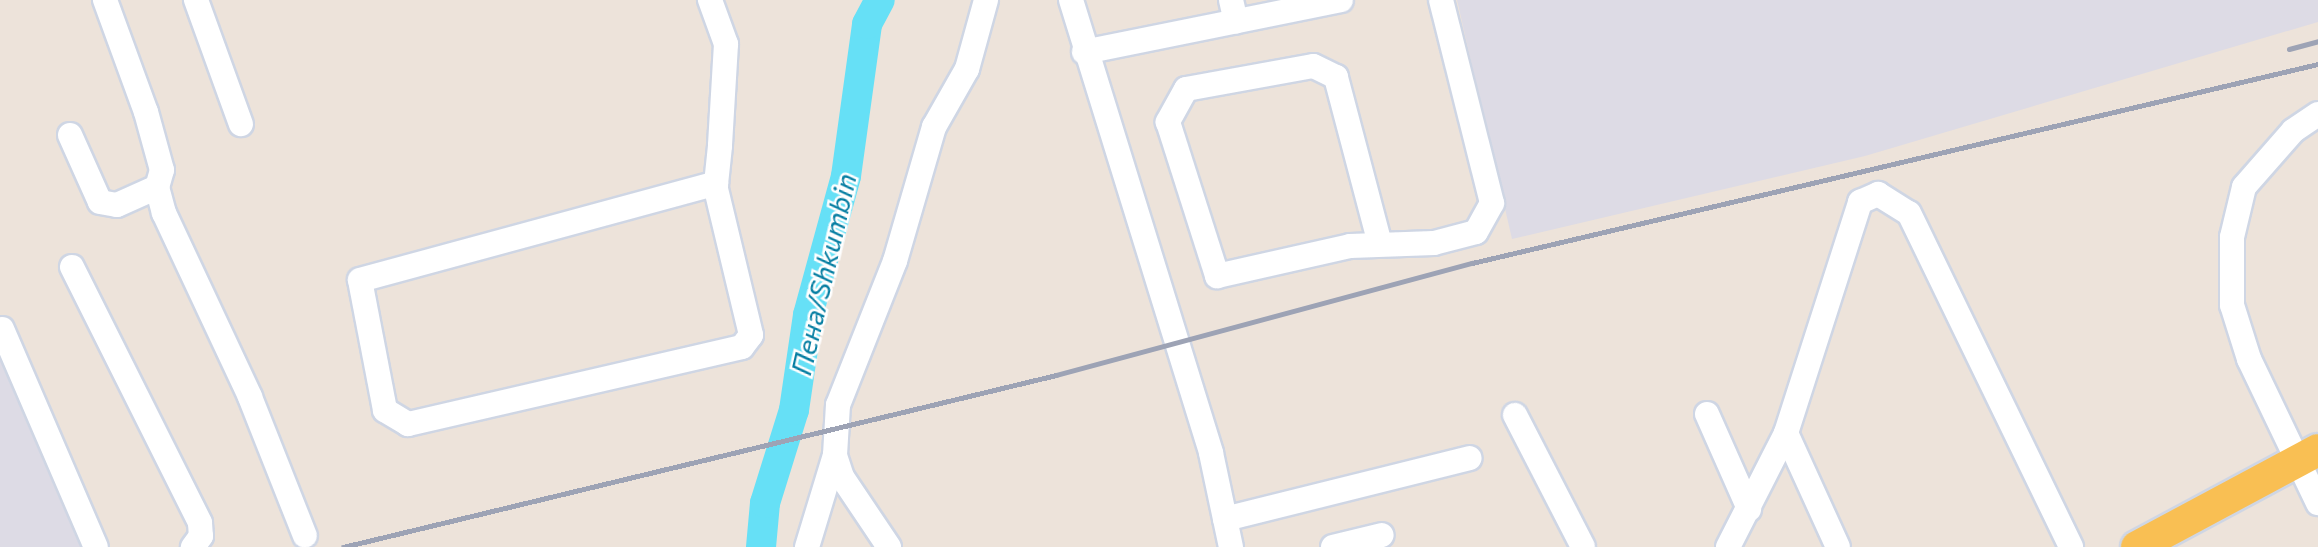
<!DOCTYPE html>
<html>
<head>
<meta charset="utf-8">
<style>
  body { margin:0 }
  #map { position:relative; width:2318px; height:547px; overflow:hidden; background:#ede3da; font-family:Commissioner,sans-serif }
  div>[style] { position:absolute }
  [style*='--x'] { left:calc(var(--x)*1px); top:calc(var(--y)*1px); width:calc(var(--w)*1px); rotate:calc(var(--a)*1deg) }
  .industrial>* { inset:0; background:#dddbe5 }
  .river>* { height:30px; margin:-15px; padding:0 15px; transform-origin:15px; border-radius:15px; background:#66e0f6 }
  .roads { filter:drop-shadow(2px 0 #cfd6e4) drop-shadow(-2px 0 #cfd6e4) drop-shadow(0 2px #cfd6e4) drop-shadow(0 -2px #cfd6e4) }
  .minor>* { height:24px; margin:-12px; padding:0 12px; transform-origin:12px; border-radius:12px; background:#fff }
  .major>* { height:32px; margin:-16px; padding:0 16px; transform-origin:16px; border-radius:16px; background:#f9bf53 }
  .rail>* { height:5px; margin:-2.5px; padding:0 2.5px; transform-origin:2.5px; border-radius:2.5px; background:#9da3b5 }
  span { translate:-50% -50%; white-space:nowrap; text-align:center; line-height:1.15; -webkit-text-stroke:5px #fff; paint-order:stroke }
  .water-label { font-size:28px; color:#057ea2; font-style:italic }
</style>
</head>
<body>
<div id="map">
  <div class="industrial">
    <i style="clip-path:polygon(1457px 0,2318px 0,2318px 22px,1865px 156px,1512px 239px)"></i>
    <i style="clip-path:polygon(0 339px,95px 547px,0 547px)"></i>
  </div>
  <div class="river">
    <i style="--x:761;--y:547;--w:44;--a:-84.8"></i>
    <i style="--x:765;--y:503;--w:97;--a:-72.7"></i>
    <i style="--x:794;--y:410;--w:96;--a:-81.6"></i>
    <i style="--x:808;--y:315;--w:144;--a:-74.7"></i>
    <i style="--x:846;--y:176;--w:153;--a:-82.1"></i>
    <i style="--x:867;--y:24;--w:27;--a:-62"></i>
  </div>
  <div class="roads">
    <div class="minor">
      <i style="--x:105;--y:0;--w:119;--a:69.9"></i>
      <i style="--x:146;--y:112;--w:60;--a:74.6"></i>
      <i style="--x:162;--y:170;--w:18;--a:106"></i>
      <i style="--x:157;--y:187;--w:27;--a:75"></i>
      <i style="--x:164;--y:213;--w:203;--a:64.9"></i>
      <i style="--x:250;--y:397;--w:149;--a:68.4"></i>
      <i style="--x:196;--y:0;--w:132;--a:70.1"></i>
      <i style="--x:710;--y:0;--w:47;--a:70"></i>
      <i style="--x:726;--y:44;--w:102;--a:93.4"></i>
      <i style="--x:720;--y:146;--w:37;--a:96"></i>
      <i style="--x:716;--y:183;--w:6;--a:90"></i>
      <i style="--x:716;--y:189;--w:150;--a:76.5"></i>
      <i style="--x:751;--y:335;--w:15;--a:127"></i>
      <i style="--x:742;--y:347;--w:343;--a:167"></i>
      <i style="--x:408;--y:424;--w:27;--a:-149"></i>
      <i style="--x:385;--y:410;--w:132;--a:-100.9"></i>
      <i style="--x:360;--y:280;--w:369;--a:-15.2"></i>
      <i style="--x:1071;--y:0;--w:474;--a:72.8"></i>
      <i style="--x:1211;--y:453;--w:96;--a:78"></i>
      <i style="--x:1231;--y:0;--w:22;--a:77"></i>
      <i style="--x:1084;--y:52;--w:262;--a:-11.4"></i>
      <i style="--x:2318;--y:114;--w:30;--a:146"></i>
      <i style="--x:2293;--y:131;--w:74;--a:131.2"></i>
      <i style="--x:2244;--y:187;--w:51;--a:103.5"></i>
      <i style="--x:2232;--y:237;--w:68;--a:90"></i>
      <i style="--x:2232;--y:305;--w:57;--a:72.5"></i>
      <i style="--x:2249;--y:359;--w:160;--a:64.4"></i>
      <i style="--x:70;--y:135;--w:73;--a:65.9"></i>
      <i style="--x:100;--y:202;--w:17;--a:10"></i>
      <i style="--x:117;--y:205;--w:44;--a:-24.2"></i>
      <i style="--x:1380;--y:244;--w:173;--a:-104.8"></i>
      <i style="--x:1336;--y:77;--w:25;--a:-154"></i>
      <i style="--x:1313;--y:66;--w:129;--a:169.7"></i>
      <i style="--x:1186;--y:89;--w:38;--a:119"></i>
      <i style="--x:1168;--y:122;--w:162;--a:72.3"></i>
      <i style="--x:1217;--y:276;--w:136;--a:-12.7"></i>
      <i style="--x:1350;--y:246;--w:84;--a:-2"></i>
      <i style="--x:1434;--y:243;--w:43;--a:-14.7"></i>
      <i style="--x:1476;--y:232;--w:33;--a:-61"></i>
      <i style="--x:1492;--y:203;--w:209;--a:-104.1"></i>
      <i style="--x:72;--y:267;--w:286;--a:63.4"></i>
      <i style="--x:200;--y:523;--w:13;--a:86"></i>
      <i style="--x:201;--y:536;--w:14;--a:126"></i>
      <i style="--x:2;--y:329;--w:237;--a:66.7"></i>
      <i style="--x:1707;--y:414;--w:104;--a:66.1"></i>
      <i style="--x:1515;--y:415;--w:148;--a:62.7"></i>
      <i style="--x:1786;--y:433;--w:125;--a:65.5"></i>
      <i style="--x:1225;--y:519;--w:252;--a:-14"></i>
      <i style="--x:807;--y:547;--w:96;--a:-73.1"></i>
      <i style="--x:889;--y:547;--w:84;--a:-123.9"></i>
      <i style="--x:842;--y:477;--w:23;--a:-108"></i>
      <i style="--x:835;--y:455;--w:50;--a:-86.6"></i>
      <i style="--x:838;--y:405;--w:155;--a:-68.4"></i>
      <i style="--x:895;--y:261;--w:140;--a:-73.8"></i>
      <i style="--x:934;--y:127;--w:67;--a:-60.4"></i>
      <i style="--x:967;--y:69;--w:72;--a:-74.6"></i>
      <i style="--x:1333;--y:547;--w:50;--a:-13.8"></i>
      <i style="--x:1728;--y:547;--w:128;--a:-63"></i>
      <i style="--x:1786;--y:433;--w:243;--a:-72.2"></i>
      <i style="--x:1860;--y:202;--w:20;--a:-24"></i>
      <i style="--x:1878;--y:194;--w:36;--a:32"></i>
      <i style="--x:1909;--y:213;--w:371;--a:64.1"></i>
    </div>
    <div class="major">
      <i style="--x:2137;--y:547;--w:205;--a:-28.2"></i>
    </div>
  </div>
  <div class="rail">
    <i style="--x:2289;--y:49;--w:30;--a:-15"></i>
    <i style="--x:343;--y:547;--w:733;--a:-13.56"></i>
    <i style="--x:1056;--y:375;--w:431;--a:-15.1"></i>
    <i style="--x:1472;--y:263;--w:869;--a:-13.24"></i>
  </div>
  <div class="water-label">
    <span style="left:823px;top:274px;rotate:-77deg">Пена/Shkumbin</span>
  </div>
</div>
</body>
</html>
